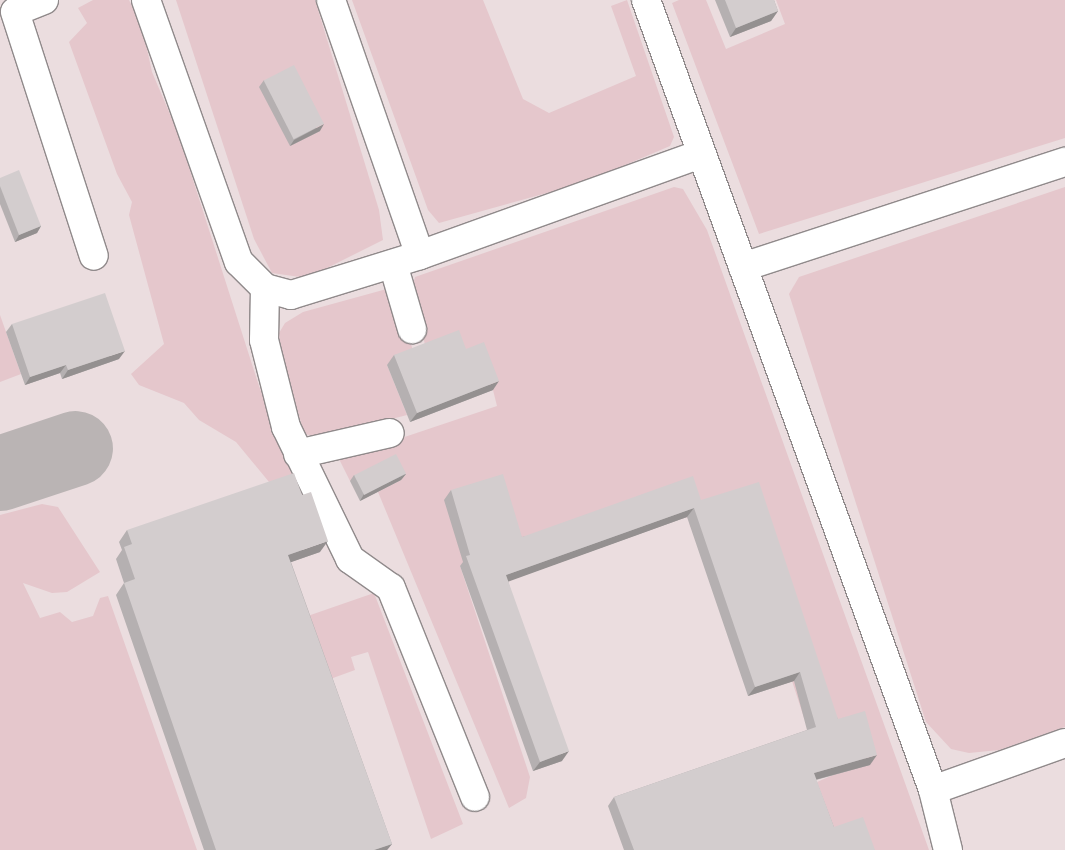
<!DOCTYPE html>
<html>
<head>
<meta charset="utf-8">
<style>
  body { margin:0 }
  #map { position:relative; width:1065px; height:850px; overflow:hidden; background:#f3eced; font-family:Rubik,sans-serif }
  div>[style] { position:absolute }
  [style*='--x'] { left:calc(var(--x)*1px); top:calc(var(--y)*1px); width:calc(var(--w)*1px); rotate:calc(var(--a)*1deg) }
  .built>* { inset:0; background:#ebdddf; transform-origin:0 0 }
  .green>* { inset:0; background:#e5c7cc }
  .taxiway>* { height:75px; margin:-37.5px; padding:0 37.5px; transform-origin:37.5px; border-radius:37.5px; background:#bab4b4 }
  .roads { filter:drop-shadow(1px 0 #908a8b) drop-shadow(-1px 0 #908a8b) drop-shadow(0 1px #908a8b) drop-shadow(0 -1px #908a8b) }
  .minor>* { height:28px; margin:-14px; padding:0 14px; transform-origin:14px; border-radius:14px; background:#fff }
  .wall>* { inset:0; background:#b5b0b1 }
  .shaded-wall>* { inset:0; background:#949090 }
  .building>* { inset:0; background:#d3cdce; transform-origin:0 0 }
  span { translate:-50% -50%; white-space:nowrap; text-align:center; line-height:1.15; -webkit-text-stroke:4px #f3eced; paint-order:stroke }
</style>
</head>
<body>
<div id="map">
  <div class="built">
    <i style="left:0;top:0;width:1065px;height:850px"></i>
  </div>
  <div class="green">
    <i style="clip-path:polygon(93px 0,129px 0,142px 26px,152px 72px,178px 133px,259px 386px,303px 504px,274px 488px,236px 442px,199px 420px,184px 403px,139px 385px,131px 374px,164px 344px,129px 215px,132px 202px,117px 174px,69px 42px,87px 23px,78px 8px)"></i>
    <i style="clip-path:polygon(176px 0,315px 0,379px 210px,383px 240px,307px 278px,272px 273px,254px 239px)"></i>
    <i style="clip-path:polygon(352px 0,483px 0,523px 99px,549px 113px,636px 76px,611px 6px,627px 0,674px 137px,670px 146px,583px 183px,439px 223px,428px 210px)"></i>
    <i style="clip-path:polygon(679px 0,706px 0,726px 49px,785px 24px,776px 0,1065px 0,1065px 138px,759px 234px,672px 3px)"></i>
    <i style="clip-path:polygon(674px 187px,683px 189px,707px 230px,929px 850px,787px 850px,808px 786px,833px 775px,831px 729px,827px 712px,804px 718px,737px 511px,690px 527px,689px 517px,460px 566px,530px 777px,526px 798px,509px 808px,378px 492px,401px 480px,350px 481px,339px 459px,497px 406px,493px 390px,426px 349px,412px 289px,415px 277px)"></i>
    <i style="clip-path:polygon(1065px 187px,1065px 727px,999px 750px,969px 753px,951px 749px,926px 722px,789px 294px,799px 277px)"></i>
    <i style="clip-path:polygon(394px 287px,414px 354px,387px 365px,407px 415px,322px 437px,304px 434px,281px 350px,279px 333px,285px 323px,303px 312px)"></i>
    <i style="clip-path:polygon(0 315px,21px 374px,0 382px)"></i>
    <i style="clip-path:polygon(42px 504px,58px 507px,100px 572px,67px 592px,52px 593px,23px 583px,40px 618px,60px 612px,72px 622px,93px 616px,100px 598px,108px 596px,197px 850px,0 850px,0 515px)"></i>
    <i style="clip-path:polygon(374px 593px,463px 824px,431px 839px,368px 652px,351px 657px,355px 670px,322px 682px,299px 619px)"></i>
  </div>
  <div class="taxiway">
    <i style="--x:0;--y:473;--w:79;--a:-18.4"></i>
  </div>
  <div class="roads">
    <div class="minor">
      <i style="--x:44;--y:0;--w:31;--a:158"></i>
      <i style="--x:15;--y:12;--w:256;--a:72.1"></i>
      <i style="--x:146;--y:0;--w:278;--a:70.5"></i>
      <i style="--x:239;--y:262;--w:37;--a:45"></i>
      <i style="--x:265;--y:288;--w:27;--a:15"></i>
      <i style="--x:291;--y:295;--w:135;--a:-17.2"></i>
      <i style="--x:331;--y:0;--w:270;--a:70.8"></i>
      <i style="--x:420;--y:255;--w:298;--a:-19.8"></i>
      <i style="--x:646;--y:0;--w:841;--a:70.03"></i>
      <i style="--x:933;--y:790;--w:62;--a:76"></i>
      <i style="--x:393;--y:264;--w:68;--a:73.7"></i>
      <i style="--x:743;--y:267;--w:339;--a:-18.1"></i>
      <i style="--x:265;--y:288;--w:52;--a:91.1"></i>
      <i style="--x:264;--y:340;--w:90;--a:75.8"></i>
      <i style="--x:286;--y:427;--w:147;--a:64.1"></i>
      <i style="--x:350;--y:559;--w:50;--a:35.3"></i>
      <i style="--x:391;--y:588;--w:225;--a:68.1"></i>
      <i style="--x:298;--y:454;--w:94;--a:-12.9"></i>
      <i style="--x:933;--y:790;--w:140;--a:-19.6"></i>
    </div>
  </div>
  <div class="wall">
    <i style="clip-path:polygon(715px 0,774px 0,778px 11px,771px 21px,730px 37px)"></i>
    <i style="clip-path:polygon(264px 80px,320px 131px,290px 146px,259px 87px)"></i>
    <i style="clip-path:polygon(0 178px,41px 226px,37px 233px,15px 242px,0 204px)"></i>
    <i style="clip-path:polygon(12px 324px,119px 359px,62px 379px,60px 373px,25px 385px,6px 332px)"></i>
    <i style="clip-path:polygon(466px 349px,493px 390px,410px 422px,387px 365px,394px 355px)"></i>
    <i style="clip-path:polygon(406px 474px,401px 480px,360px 501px,350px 481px,354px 475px)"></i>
    <i style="clip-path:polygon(451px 490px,522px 537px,701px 500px,838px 719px,870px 765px,816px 780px,834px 827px,875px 850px,624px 850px,608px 806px,614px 797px,807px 730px,794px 681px,748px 696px,687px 517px,508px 581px,562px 761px,533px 771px,460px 566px,463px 562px,444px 500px)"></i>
    <i style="clip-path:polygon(127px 530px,320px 552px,291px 562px,392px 844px,387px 850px,204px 850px,116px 595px,124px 583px,116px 559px,122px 550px,119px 542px)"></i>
  </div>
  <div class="shaded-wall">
    <i style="clip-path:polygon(778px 11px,771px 21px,730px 37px,736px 28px)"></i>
    <i style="clip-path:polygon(324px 124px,320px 131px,290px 146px,294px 140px)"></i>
    <i style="clip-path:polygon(41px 226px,37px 233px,15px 242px,19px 235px)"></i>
    <i style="clip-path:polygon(125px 351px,119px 359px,62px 379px,68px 370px)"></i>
    <i style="clip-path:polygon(66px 365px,60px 373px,25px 385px,30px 377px)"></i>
    <i style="clip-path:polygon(499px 381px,493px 390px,410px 422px,417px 413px)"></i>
    <i style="clip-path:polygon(406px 474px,401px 480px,360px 501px,364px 494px)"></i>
    <i style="clip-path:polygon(694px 508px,687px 517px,499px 585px,506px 575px)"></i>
    <i style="clip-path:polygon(328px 541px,320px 552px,280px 566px,288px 555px)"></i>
    <i style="clip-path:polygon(800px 672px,794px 681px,748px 696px,755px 687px)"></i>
    <i style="clip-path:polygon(569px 751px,562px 761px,533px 771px,540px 762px)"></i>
    <i style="clip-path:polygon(877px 755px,870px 765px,807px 782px,814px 773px)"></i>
    <i style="clip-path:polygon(392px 844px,387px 850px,374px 850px)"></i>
  </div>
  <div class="building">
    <i style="clip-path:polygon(725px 0,774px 0,778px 11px,736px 28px)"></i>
    <i style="left:294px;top:65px;width:66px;height:34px;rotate:63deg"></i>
    <i style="clip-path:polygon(19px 170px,41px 226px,19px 235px,0 186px,0 178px)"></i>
    <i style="clip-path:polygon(105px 293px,125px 351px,68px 370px,66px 365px,30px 377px,12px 324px)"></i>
    <i style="clip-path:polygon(459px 330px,466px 349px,484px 342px,499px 381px,417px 413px,394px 355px)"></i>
    <i style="left:396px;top:454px;width:22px;height:47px;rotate:63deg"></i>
    <i style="clip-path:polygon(294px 473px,302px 495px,311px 492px,328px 541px,288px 555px,392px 844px,374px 850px,216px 850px,124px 583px,135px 579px,124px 547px,132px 544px,127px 530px)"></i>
    <i style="clip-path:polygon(503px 474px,522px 537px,693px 476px,701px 500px,759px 482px,838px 719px,865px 711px,877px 755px,814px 773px,834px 827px,863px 817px,875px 850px,634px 850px,614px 797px,816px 727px,800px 672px,755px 687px,694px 508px,506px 575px,569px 751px,540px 762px,466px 556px,470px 555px,451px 490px)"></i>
  </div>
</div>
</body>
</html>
